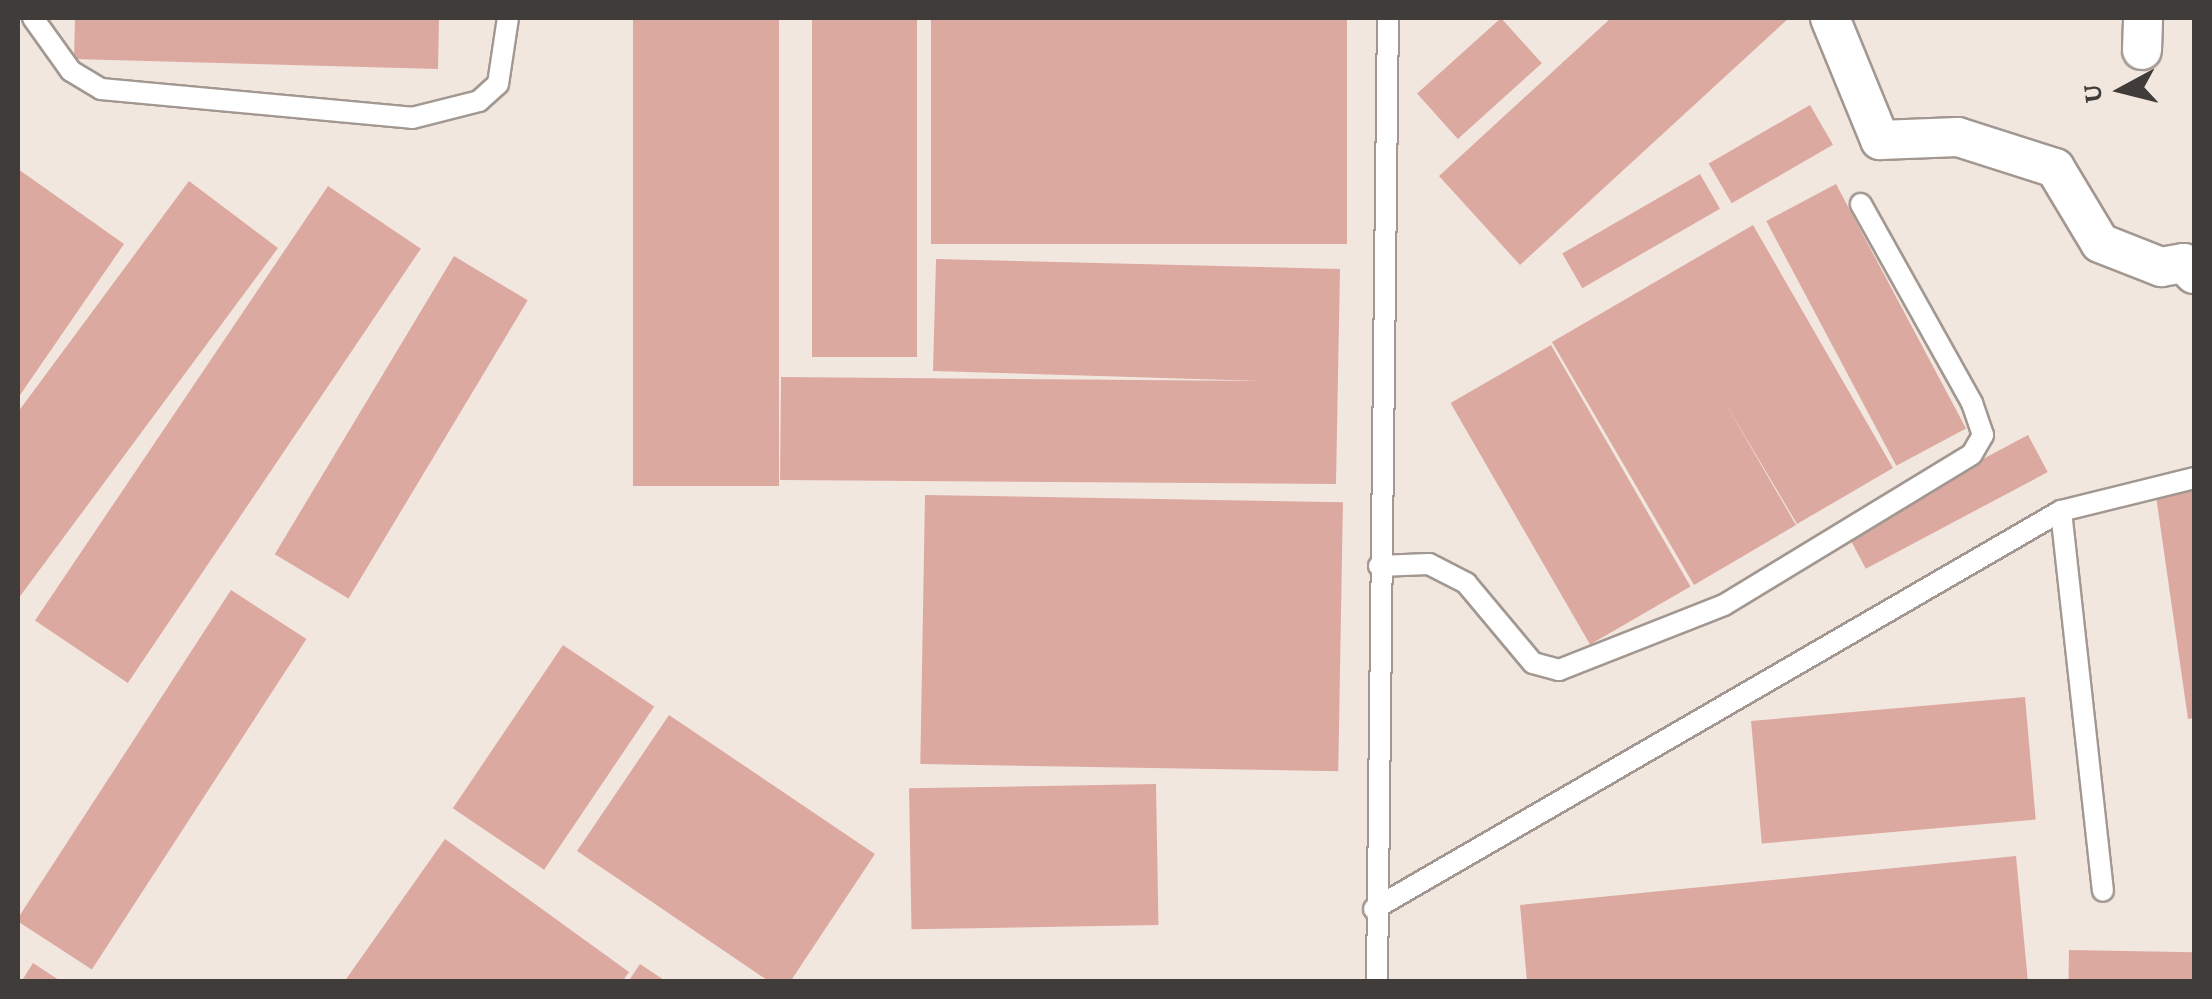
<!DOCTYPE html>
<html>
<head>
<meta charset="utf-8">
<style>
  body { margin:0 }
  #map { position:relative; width:2212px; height:999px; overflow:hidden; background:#f2e7df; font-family:"Crimson Pro",serif }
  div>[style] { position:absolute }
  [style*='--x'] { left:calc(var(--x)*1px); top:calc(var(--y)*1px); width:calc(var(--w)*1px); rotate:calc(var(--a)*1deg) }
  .building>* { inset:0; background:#dca9a1; transform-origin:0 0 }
  .roads { filter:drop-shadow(2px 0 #a29891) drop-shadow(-2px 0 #a29891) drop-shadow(0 2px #a29891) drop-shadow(0 -2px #a29891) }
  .service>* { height:20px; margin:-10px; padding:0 10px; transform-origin:10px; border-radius:10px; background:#fff }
  .minor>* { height:38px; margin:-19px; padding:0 19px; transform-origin:19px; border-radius:19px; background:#fff }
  span { translate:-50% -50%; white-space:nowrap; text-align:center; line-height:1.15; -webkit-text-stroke:10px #f2e7df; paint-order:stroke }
  .frame { position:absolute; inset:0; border:20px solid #403c39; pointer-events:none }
  .north { position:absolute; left:2072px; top:40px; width:100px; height:100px; -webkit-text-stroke:8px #f2e7df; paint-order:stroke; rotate:263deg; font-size:28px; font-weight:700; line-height:40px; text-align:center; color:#403c39 }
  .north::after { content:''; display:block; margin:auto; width:35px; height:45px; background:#403c39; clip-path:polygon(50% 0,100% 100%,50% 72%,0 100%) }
</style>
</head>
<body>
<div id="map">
  <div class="building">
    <i style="clip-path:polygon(75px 18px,439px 18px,438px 69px,74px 59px)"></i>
    <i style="left:633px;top:18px;width:146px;height:468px"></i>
    <i style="left:812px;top:18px;width:105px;height:339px"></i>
    <i style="left:931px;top:18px;width:416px;height:226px"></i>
    <i style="left:1501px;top:18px;width:61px;height:113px;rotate:48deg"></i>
    <i style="clip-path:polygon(1611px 18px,1789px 18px,1520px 265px,1439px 176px)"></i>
    <i style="left:1810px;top:105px;width:46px;height:117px;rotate:60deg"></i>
    <i style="clip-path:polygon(18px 169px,124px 244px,18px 398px)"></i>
    <i style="left:1700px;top:174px;width:40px;height:159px;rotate:60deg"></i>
    <i style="clip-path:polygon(189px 181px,278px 248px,18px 599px,18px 412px)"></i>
    <i style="left:1836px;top:184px;width:277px;height:79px;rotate:62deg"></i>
    <i style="left:328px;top:186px;width:112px;height:524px;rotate:34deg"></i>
    <i style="clip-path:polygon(1753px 225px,1893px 468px,1797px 524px,1724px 401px,1796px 525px,1694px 585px,1552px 342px)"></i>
    <i style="left:454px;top:256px;width:86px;height:348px;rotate:31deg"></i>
    <i style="clip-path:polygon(936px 259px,1340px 269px,1336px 484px,780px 480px,781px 377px,1262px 381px,933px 371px)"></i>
    <i style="left:1551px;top:345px;width:279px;height:116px;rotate:60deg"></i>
    <i style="left:2028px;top:435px;width:42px;height:206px;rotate:62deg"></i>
    <i style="clip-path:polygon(2194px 491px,2194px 718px,2188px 719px,2156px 496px)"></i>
    <i style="left:925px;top:495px;width:418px;height:269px;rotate:1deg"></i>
    <i style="left:231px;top:590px;width:90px;height:394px;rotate:33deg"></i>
    <i style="left:563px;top:645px;width:110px;height:197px;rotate:34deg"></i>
    <i style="left:2025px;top:697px;width:123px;height:275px;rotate:85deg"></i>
    <i style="clip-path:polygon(669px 715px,875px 854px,790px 982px,770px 982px,577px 851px)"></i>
    <i style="left:1156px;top:784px;width:141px;height:247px;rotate:89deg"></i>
    <i style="clip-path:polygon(445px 839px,629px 972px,622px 982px,344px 982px)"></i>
    <i style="clip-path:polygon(2016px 856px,2028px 982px,1527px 982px,1520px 905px)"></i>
    <i style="left:2069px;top:950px;width:125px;height:32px;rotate:1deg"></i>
    <i style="clip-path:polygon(33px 963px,62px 982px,21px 982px)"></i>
    <i style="clip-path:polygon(640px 964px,667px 982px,628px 982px)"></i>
  </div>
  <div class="roads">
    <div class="service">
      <i style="--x:33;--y:18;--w:65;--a:54.4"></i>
      <i style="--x:71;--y:71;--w:35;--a:31"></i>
      <i style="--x:101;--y:89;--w:312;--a:5.3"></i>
      <i style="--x:412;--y:118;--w:69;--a:-14.2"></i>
      <i style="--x:479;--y:101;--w:25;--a:-42"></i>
      <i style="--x:498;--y:84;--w:67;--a:-81.4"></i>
      <i style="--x:2061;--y:511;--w:382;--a:83.7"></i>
      <i style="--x:1379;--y:566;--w:50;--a:-2.3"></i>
      <i style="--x:1429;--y:564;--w:42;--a:27.2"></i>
      <i style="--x:1466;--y:583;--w:104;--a:50.1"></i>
      <i style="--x:1533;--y:663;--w:27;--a:15"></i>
      <i style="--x:1559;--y:670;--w:177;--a:-21.5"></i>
      <i style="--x:1724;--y:605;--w:290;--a:-31.3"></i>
      <i style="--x:1972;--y:454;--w:22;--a:-60"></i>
      <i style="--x:1983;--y:435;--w:34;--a:-109"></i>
      <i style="--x:1972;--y:403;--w:228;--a:-119.2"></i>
      <i style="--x:1374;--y:909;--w:794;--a:-30.09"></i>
      <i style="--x:2061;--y:511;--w:137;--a:-13.9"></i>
      <i style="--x:1377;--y:982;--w:964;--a:-89.35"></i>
    </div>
    <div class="minor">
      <i style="--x:1830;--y:18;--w:132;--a:67.7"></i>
      <i style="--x:1880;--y:140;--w:78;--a:-2.2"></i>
      <i style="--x:1958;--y:137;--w:102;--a:17.7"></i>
      <i style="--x:2055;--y:168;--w:87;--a:59"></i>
      <i style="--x:2100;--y:243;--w:66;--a:21.5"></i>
      <i style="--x:2161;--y:267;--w:23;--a:-10"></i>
      <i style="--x:2184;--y:263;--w:15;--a:48"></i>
      <i style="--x:2142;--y:50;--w:32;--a:-88"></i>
    </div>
  </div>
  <div class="frame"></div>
  <div class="north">U</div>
</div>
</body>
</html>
